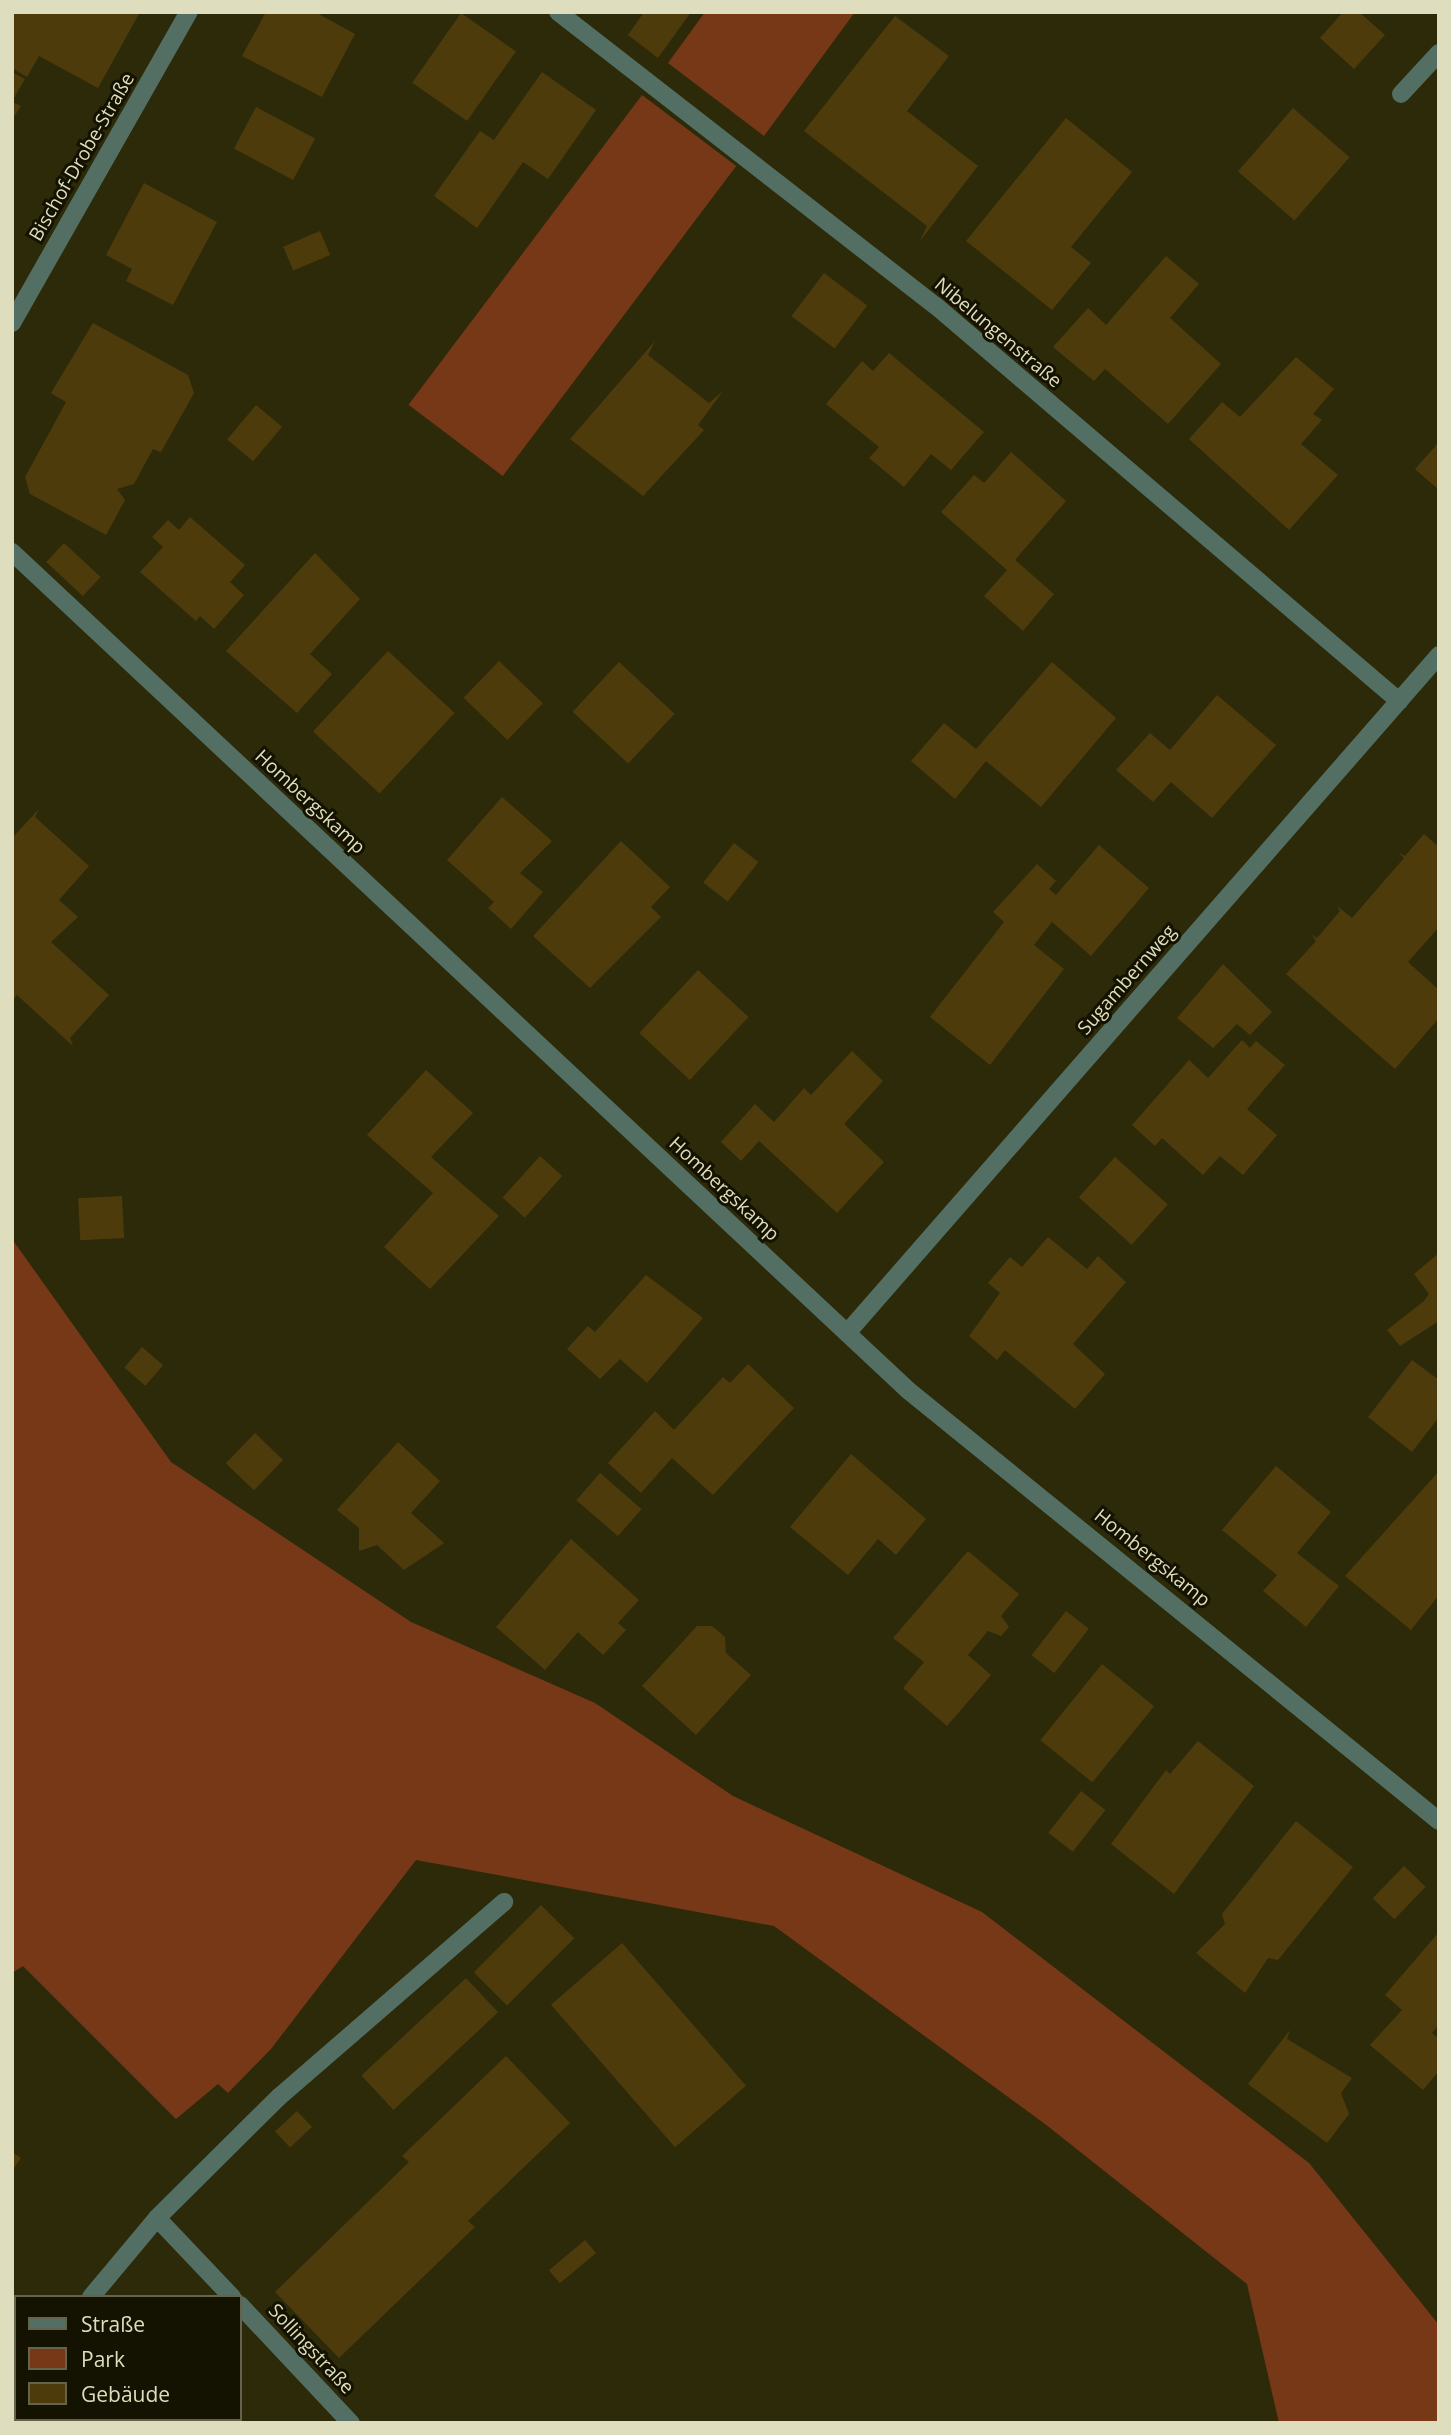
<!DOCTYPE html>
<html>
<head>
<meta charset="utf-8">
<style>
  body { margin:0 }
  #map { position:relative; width:1451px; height:2435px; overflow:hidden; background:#2c2a09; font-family:"Open Sans",sans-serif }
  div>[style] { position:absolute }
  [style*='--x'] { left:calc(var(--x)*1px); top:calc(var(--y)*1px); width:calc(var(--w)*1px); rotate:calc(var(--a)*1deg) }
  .green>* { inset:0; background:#763817; transform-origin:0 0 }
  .building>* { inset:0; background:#4e3b0c; transform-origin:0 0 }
  .minor>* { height:18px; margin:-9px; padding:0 9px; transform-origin:9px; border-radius:9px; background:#536f63 }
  span { translate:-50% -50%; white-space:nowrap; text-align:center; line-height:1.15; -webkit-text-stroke:6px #141200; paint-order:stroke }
  .street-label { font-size:19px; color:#deddbd }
  .frame { position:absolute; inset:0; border:14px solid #deddbd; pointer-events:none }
  .legend { position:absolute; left:14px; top:2295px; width:228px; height:126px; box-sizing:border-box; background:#141200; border:2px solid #65634c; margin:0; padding:9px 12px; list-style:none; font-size:21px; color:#deddbd }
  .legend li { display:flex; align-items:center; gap:14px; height:35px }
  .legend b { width:35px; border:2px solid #65634c }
</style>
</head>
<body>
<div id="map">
  <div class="green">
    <i style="clip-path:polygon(705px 12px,855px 12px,764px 136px,668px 63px)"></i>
    <i style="left:642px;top:95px;width:118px;height:388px;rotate:37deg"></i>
    <i style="clip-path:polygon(12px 1239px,171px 1462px,411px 1622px,595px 1703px,733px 1796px,982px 1912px,1309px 2163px,1439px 2325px,1439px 2423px,1279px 2423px,1247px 2284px,1045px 2124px,774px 1926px,416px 1860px,271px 2049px,228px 2093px,218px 2084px,176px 2119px,23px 1966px,12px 1973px)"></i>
  </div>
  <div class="building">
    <i style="clip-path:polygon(12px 12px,54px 14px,140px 12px,98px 88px,39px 56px,27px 77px,12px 68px)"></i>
    <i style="clip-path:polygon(266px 12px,315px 12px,355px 34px,322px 97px,242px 56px)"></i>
    <i style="clip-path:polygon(644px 12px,691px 12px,658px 58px,628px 35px)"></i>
    <i style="clip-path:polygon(1343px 12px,1359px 12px,1385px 35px,1354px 69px,1320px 38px)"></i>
    <i style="left:461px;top:13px;width:67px;height:85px;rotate:35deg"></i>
    <i style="clip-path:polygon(895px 16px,949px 56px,907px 111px,978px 166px,920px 241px,927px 226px,804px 131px)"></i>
    <i style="clip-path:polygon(12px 72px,25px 79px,12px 101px)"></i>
    <i style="clip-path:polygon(542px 72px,596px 110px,548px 179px,523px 162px,477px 228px,434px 196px,480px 131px,494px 140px)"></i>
    <i style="clip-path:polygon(12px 102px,21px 106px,12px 120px)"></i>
    <i style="left:256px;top:107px;width:67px;height:47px;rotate:28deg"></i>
    <i style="left:1293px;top:108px;width:75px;height:84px;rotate:41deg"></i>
    <i style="clip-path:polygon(1066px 118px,1132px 172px,1071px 247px,1091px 263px,1052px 310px,966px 241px)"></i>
    <i style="clip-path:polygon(144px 183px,217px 222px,173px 305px,126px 281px,132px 269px,106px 255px)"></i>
    <i style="left:320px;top:231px;width:26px;height:40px;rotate:67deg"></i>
    <i style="clip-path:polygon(1166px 256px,1199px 284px,1170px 318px,1221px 364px,1168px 424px,1105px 369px,1094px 381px,1053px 347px,1088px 308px,1106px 325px)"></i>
    <i style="left:824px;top:273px;width:54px;height:54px;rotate:37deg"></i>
    <i style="clip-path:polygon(93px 323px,188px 375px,194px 393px,161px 452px,153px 449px,134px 484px,117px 489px,125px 500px,106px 535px,30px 494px,25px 477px,66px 402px,51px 393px)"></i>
    <i style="clip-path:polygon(655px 341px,648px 355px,709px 403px,723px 391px,698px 425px,704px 430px,643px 496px,570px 439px)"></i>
    <i style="clip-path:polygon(889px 353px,984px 432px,951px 470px,931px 454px,904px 487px,869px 458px,879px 447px,826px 404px,862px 361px,873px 371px)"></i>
    <i style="clip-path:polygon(1296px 357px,1334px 389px,1313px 414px,1322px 420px,1301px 444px,1338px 475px,1289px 530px,1189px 439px,1222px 402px,1240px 417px)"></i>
    <i style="left:256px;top:405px;width:34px;height:45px;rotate:40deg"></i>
    <i style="clip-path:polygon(1439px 442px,1439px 490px,1415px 469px)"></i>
    <i style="clip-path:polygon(1011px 452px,1066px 501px,1015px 560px,1054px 594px,1023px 631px,984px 596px,1007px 570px,941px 512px,974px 475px,984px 483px)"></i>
    <i style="clip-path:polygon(190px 517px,245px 565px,230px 582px,244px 595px,214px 629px,200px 616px,196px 621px,140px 572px,163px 547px,152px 537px,168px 520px,179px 530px)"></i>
    <i style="left:64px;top:543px;width:50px;height:26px;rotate:43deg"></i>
    <i style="clip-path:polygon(315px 553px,360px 599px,310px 654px,332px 674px,297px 713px,226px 651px)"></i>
    <i style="left:388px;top:651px;width:91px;height:110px;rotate:43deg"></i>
    <i style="left:499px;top:661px;width:61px;height:51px;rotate:44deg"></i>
    <i style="left:619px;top:662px;width:76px;height:68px;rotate:43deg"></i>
    <i style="clip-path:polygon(1052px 662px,1116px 718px,1041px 807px,986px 761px,955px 799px,911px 761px,944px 723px,976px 749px)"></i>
    <i style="clip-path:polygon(1217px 695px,1276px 745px,1212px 818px,1171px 782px,1153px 802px,1116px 770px,1150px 733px,1170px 750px)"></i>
    <i style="clip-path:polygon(502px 797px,552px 841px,520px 873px,543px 892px,511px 929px,488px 908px,494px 902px,447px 860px)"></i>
    <i style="clip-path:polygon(39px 809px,35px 817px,89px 866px,59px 900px,78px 917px,51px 942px,109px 995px,70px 1038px,73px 1046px,17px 995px,12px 1001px,12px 838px)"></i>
    <i style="clip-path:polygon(1424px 834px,1439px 847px,1439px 927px,1408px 962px,1439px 990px,1439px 1018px,1395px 1069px,1286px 974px,1316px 941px,1312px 935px,1317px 938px,1340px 911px,1337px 906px,1352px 918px,1404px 858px,1399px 853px,1405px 856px)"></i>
    <i style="clip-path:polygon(621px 841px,670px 887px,651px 907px,661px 917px,590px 988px,533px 936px)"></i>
    <i style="left:734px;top:843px;width:31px;height:50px;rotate:38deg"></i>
    <i style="clip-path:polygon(1099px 845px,1149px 888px,1091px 956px,1052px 922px,1034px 945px,1064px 969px,990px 1065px,930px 1017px,1004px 922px,993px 912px,1037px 864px,1056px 881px,1049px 889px,1056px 895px)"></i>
    <i style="clip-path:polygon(1223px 964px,1272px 1012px,1250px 1035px,1237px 1024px,1213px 1048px,1177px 1018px)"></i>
    <i style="left:698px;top:970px;width:69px;height:86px;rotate:43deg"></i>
    <i style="clip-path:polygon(1242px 1040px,1250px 1048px,1256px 1041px,1285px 1065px,1247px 1109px,1277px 1135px,1243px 1175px,1220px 1156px,1203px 1175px,1162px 1138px,1155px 1146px,1132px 1125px,1189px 1060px,1208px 1078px)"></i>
    <i style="clip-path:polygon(852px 1051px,883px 1081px,844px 1124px,884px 1162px,837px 1213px,759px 1141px,741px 1161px,721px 1142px,755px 1104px,774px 1122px,804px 1088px,811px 1095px)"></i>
    <i style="clip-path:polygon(426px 1070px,473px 1113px,431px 1157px,499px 1216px,430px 1289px,384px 1247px,433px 1193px,367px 1135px)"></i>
    <i style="left:540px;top:1156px;width:30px;height:56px;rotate:42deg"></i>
    <i style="left:1115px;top:1157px;width:71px;height:54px;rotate:42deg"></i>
    <i style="left:122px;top:1196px;width:42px;height:44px;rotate:87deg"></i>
    <i style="clip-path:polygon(1048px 1237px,1087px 1269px,1098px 1256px,1126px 1282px,1073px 1344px,1105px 1374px,1075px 1409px,1005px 1350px,997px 1360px,969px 1336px,1000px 1293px,988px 1283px,1010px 1257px,1022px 1267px)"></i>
    <i style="clip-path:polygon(1439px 1253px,1439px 1321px,1400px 1346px,1387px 1330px,1424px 1301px,1429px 1294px,1414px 1274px)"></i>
    <i style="clip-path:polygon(646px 1275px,703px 1318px,647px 1383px,620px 1359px,600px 1379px,567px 1349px,588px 1326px,595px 1332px)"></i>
    <i style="left:142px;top:1347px;width:28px;height:27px;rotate:41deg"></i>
    <i style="clip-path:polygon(1412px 1360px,1439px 1380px,1439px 1417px,1412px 1452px,1368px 1417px)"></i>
    <i style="clip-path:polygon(748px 1364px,794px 1408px,713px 1495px,672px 1458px,641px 1493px,608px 1463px,655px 1411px,674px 1430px,723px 1377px,730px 1383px)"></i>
    <i style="left:255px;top:1433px;width:39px;height:42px;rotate:44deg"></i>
    <i style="clip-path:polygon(398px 1442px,440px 1481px,411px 1513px,444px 1543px,404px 1570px,377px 1545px,359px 1551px,359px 1528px,337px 1510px)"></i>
    <i style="clip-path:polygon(851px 1454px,926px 1519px,896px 1555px,878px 1539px,848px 1575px,790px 1527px)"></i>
    <i style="clip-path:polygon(1276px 1466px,1331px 1512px,1297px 1553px,1339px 1586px,1306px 1627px,1263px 1591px,1277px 1575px,1222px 1530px)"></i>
    <i style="clip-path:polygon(1439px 1471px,1439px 1595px,1411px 1630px,1345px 1576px)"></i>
    <i style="left:600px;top:1473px;width:55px;height:36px;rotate:41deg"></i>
    <i style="clip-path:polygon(571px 1539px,639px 1600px,618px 1623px,626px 1630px,603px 1655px,578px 1632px,545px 1670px,496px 1627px)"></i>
    <i style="clip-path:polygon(968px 1551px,1019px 1594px,1001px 1616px,1009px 1627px,1001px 1636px,988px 1631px,968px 1655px,991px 1675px,947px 1726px,903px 1688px,924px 1662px,893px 1638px)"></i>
    <i style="left:1066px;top:1611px;width:29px;height:56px;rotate:38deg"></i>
    <i style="clip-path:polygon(697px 1626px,712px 1626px,725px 1637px,726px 1653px,751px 1675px,696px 1735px,642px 1686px)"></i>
    <i style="left:1102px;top:1664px;width:67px;height:98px;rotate:39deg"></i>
    <i style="clip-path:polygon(1198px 1741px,1254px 1786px,1174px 1894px,1111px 1844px,1166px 1770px,1170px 1774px)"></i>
    <i style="left:1081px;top:1791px;width:31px;height:53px;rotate:38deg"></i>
    <i style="clip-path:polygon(1296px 1821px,1353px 1867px,1278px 1960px,1268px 1958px,1245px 1993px,1196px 1953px,1225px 1924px,1222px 1914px)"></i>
    <i style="left:1404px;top:1866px;width:30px;height:45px;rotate:44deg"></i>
    <i style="left:541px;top:1905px;width:47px;height:95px;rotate:45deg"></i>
    <i style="clip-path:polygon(1439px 1932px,1439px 2025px,1432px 2033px,1439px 2039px,1439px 2071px,1423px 2090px,1370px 2045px,1402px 2010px,1385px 1995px)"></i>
    <i style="left:622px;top:1943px;width:189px;height:94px;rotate:49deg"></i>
    <i style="left:466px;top:1978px;width:47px;height:143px;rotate:47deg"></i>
    <i style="clip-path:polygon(1290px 2030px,1287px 2039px,1352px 2078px,1341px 2093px,1349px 2114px,1327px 2143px,1248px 2084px)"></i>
    <i style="clip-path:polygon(506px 2056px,570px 2123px,468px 2221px,475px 2227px,339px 2358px,275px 2292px,409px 2162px,402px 2156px)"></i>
    <i style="left:297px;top:2111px;width:22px;height:30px;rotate:47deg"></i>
    <i style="clip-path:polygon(12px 2152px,21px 2158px,12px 2171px)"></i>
    <i style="left:585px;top:2240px;width:17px;height:47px;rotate:50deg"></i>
    <i style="clip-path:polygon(96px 2419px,113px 2419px,116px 2423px,93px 2423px)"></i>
  </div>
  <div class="minor">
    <i style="--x:558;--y:12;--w:479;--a:37.9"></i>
    <i style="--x:936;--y:306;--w:609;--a:40.47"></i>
    <i style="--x:1401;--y:94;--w:56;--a:-47.2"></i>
    <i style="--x:12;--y:323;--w:358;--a:-60.4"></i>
    <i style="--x:12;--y:552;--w:1228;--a:43.09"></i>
    <i style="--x:909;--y:1391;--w:682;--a:39.05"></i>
    <i style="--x:847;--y:1333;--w:900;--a:-48.87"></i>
    <i style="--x:157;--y:2218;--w:172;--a:-44.8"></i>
    <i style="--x:279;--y:2097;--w:298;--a:-40.9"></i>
    <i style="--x:91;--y:2297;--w:103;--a:-50.1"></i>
    <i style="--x:157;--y:2218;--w:109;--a:46.5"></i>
    <i style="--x:240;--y:2305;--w:162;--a:46.8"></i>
    <i style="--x:12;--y:2390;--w:6;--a:-45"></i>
  </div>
  <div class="street-label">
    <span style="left:82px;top:157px;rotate:-60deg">Bischof-Drobe-Straße</span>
    <span style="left:998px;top:333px;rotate:40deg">Nibelungenstraße</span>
    <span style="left:310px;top:802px;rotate:43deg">Hombergskamp</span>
    <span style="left:1127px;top:980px;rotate:-49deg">Sugambernweg</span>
    <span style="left:724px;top:1189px;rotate:43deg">Hombergskamp</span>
    <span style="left:1152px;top:1558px;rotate:39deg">Hombergskamp</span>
    <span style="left:311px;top:2349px;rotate:47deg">Sollingstraße</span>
  </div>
  <div class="frame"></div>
  <ul class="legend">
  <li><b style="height:9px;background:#536f63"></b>Straße</li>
  <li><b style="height:19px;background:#763817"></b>Park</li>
  <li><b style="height:19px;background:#4e3b0c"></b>Gebäude</li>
  </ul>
</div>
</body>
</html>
